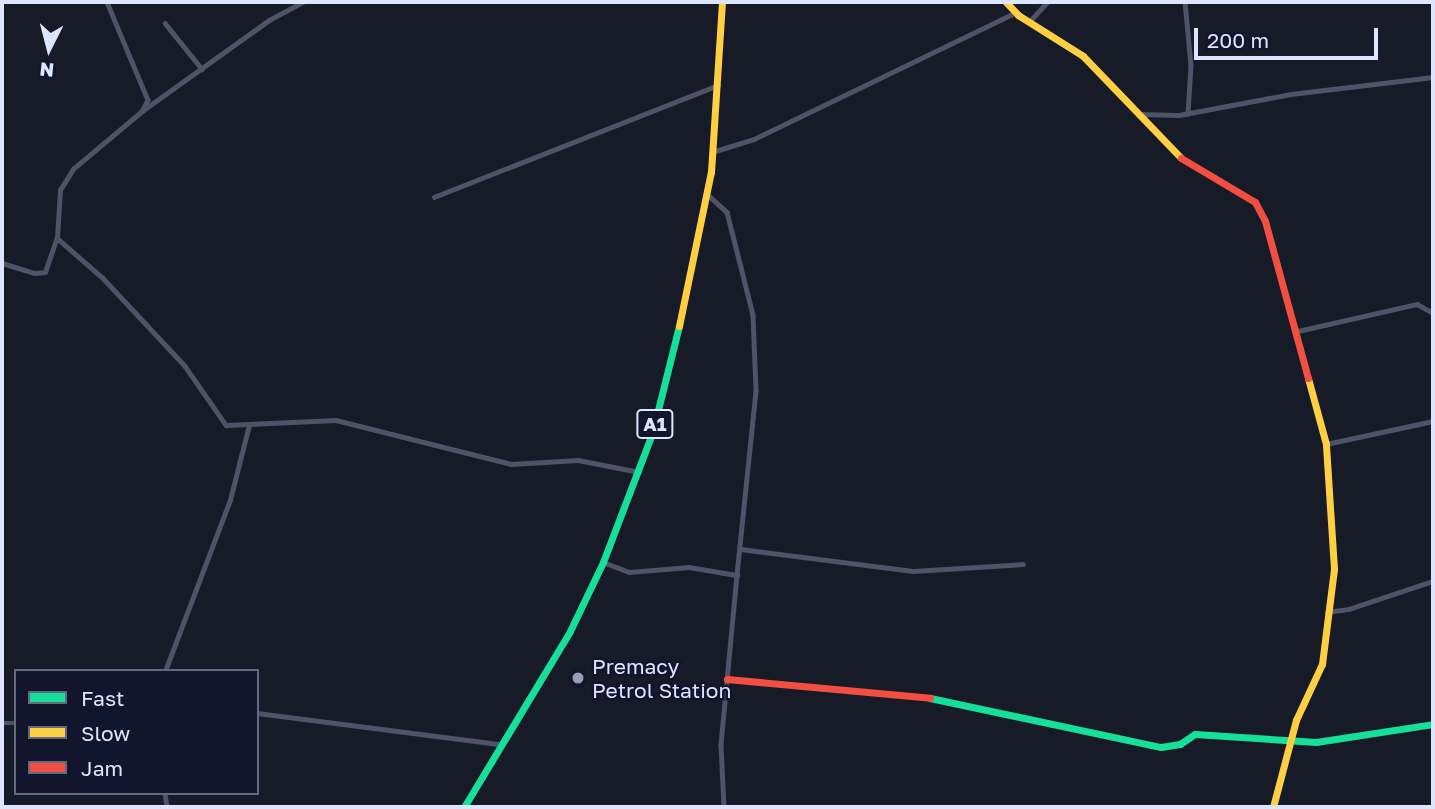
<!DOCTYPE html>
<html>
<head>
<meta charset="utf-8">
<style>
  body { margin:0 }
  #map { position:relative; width:1435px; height:809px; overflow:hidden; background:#171a27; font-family:"Golos Text",sans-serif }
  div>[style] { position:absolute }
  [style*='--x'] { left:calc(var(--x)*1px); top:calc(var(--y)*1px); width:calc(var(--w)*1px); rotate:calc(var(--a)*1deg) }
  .street>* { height:4.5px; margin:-2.25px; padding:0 2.25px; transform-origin:2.25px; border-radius:2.25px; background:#4d5467 }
  .fast>* { height:7px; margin:-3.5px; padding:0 3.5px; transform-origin:3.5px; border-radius:3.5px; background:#16e098 }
  .slow>* { height:7px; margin:-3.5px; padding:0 3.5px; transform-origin:3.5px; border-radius:3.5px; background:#ffcf43 }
  .jam>* { height:7px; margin:-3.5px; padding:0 3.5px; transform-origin:3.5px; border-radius:3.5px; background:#f24e42 }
  .dots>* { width:19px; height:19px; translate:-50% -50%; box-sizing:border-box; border:4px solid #11162d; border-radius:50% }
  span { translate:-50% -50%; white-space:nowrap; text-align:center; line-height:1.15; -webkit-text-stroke:5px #11162d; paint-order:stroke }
  .shield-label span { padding:2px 5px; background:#11162d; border:2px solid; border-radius:5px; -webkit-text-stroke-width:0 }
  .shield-label { font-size:19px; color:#dde5ff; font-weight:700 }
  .poi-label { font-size:21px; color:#dde5ff }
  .left { translate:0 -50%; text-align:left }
  .frame { position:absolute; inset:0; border:4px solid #dde5ff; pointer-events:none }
  .legend { position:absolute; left:14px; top:669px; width:245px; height:126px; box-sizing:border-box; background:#11162d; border:2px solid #636981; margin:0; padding:9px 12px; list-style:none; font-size:21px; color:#dde5ff }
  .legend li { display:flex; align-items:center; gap:14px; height:35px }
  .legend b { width:35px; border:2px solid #636981 }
  .north { position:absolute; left:14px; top:14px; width:70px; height:70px; -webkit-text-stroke:5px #11162d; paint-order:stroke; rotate:186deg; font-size:19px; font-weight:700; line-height:28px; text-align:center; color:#dde5ff }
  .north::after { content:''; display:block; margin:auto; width:24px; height:32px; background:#dde5ff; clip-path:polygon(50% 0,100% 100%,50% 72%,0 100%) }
  .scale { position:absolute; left:1194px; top:28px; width:184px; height:32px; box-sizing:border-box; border:4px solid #dde5ff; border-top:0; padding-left:9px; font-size:21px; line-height:24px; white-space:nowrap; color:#dde5ff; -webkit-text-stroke:5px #11162d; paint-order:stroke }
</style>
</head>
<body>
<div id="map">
  <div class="street">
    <i style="--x:107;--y:2;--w:106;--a:67.3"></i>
    <i style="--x:148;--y:100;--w:11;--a:117"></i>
    <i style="--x:1185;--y:2;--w:63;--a:84.6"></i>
    <i style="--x:1191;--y:65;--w:49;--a:93.5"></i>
    <i style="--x:1030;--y:21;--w:25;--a:-48"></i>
    <i style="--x:165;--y:23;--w:59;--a:51.2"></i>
    <i style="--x:1138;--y:114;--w:41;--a:1.4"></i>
    <i style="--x:1179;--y:115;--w:114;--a:-10.6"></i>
    <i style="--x:1291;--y:94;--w:143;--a:-6.8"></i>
    <i style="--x:712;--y:152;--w:44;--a:-17.2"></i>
    <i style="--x:754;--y:139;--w:290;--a:-25.8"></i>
    <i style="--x:707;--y:194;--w:27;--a:42"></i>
    <i style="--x:727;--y:212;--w:106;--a:75.8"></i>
    <i style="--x:753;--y:315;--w:76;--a:87.7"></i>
    <i style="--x:756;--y:391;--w:185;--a:95.9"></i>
    <i style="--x:434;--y:197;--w:305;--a:-21.5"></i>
    <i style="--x:57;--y:238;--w:61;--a:41"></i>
    <i style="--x:103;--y:278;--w:120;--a:47"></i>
    <i style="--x:185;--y:366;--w:72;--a:55.2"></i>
    <i style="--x:226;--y:425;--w:110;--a:-2.6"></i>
    <i style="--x:336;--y:420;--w:180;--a:14.1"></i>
    <i style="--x:511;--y:464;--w:67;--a:-3.4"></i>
    <i style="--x:578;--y:460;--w:62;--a:11.1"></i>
    <i style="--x:2;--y:263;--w:34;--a:17"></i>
    <i style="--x:35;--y:273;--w:10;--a:-6"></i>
    <i style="--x:45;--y:272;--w:36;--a:-71"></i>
    <i style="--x:57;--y:238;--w:48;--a:-86.4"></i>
    <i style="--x:60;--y:190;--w:25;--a:-58"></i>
    <i style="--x:73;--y:169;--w:90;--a:-40"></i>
    <i style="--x:142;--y:111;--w:156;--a:-35.6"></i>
    <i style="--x:269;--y:20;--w:38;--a:-28"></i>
    <i style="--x:1298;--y:331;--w:122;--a:-12.8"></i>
    <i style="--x:1417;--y:304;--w:18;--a:29"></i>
    <i style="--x:1326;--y:444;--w:109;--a:-12.1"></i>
    <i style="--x:741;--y:549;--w:173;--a:7.3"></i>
    <i style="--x:913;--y:571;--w:110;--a:-3.6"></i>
    <i style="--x:603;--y:562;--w:28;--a:21"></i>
    <i style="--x:629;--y:572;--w:60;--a:-4.8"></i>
    <i style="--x:689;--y:567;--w:49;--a:9.5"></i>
    <i style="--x:737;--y:575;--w:171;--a:95.4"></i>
    <i style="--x:721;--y:745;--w:62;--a:87.2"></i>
    <i style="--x:1327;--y:612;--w:22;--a:-8"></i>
    <i style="--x:1349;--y:609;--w:89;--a:-18.4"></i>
    <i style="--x:165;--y:671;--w:183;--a:-69.2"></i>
    <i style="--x:230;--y:500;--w:77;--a:-75.8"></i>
    <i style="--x:257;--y:713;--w:245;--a:7.3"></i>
    <i style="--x:2;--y:723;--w:14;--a:0"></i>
    <i style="--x:165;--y:793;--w:14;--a:82"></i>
  </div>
  <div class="fast">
    <i style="--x:930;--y:698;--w:236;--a:12"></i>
    <i style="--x:1161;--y:747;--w:19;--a:-9"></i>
    <i style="--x:1180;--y:744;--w:18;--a:-34"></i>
    <i style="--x:1195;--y:734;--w:121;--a:3.8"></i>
    <i style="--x:1316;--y:742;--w:118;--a:-8.7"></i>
    <i style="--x:464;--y:807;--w:205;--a:-58.9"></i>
    <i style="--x:570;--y:631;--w:76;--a:-64.4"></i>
    <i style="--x:603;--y:562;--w:137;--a:-69.1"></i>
    <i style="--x:652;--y:434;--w:111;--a:-76"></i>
  </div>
  <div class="slow">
    <i style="--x:1006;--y:2;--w:18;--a:47"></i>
    <i style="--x:1018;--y:15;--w:77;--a:32.2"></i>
    <i style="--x:1083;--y:56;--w:141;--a:46.1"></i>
    <i style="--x:679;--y:326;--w:157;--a:-78.3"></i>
    <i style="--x:711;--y:172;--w:170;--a:-86.3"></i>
    <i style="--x:1273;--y:807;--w:90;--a:-75.2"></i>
    <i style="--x:1296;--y:720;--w:62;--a:-65.1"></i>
    <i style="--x:1322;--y:664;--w:96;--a:-82.8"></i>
    <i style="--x:1334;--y:569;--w:125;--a:-93.7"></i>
    <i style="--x:1326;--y:444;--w:68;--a:-105.3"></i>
  </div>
  <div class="jam">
    <i style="--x:1181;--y:158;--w:86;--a:30.7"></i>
    <i style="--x:1255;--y:202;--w:21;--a:62"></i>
    <i style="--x:1265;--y:221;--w:163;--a:74.7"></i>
    <i style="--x:727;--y:679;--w:204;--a:5.3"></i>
  </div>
  <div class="dots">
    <i style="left:578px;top:678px;background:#989eb3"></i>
  </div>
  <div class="shield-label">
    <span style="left:655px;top:424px">A1</span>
  </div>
  <div class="poi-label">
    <span class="left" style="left:592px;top:678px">Premacy<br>Petrol Station</span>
  </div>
  <div class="frame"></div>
  <ul class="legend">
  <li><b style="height:9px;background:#16e098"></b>Fast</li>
  <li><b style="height:9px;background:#ffcf43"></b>Slow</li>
  <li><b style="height:9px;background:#f24e42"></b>Jam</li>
  </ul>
  <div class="north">N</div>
  <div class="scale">200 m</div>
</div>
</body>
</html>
